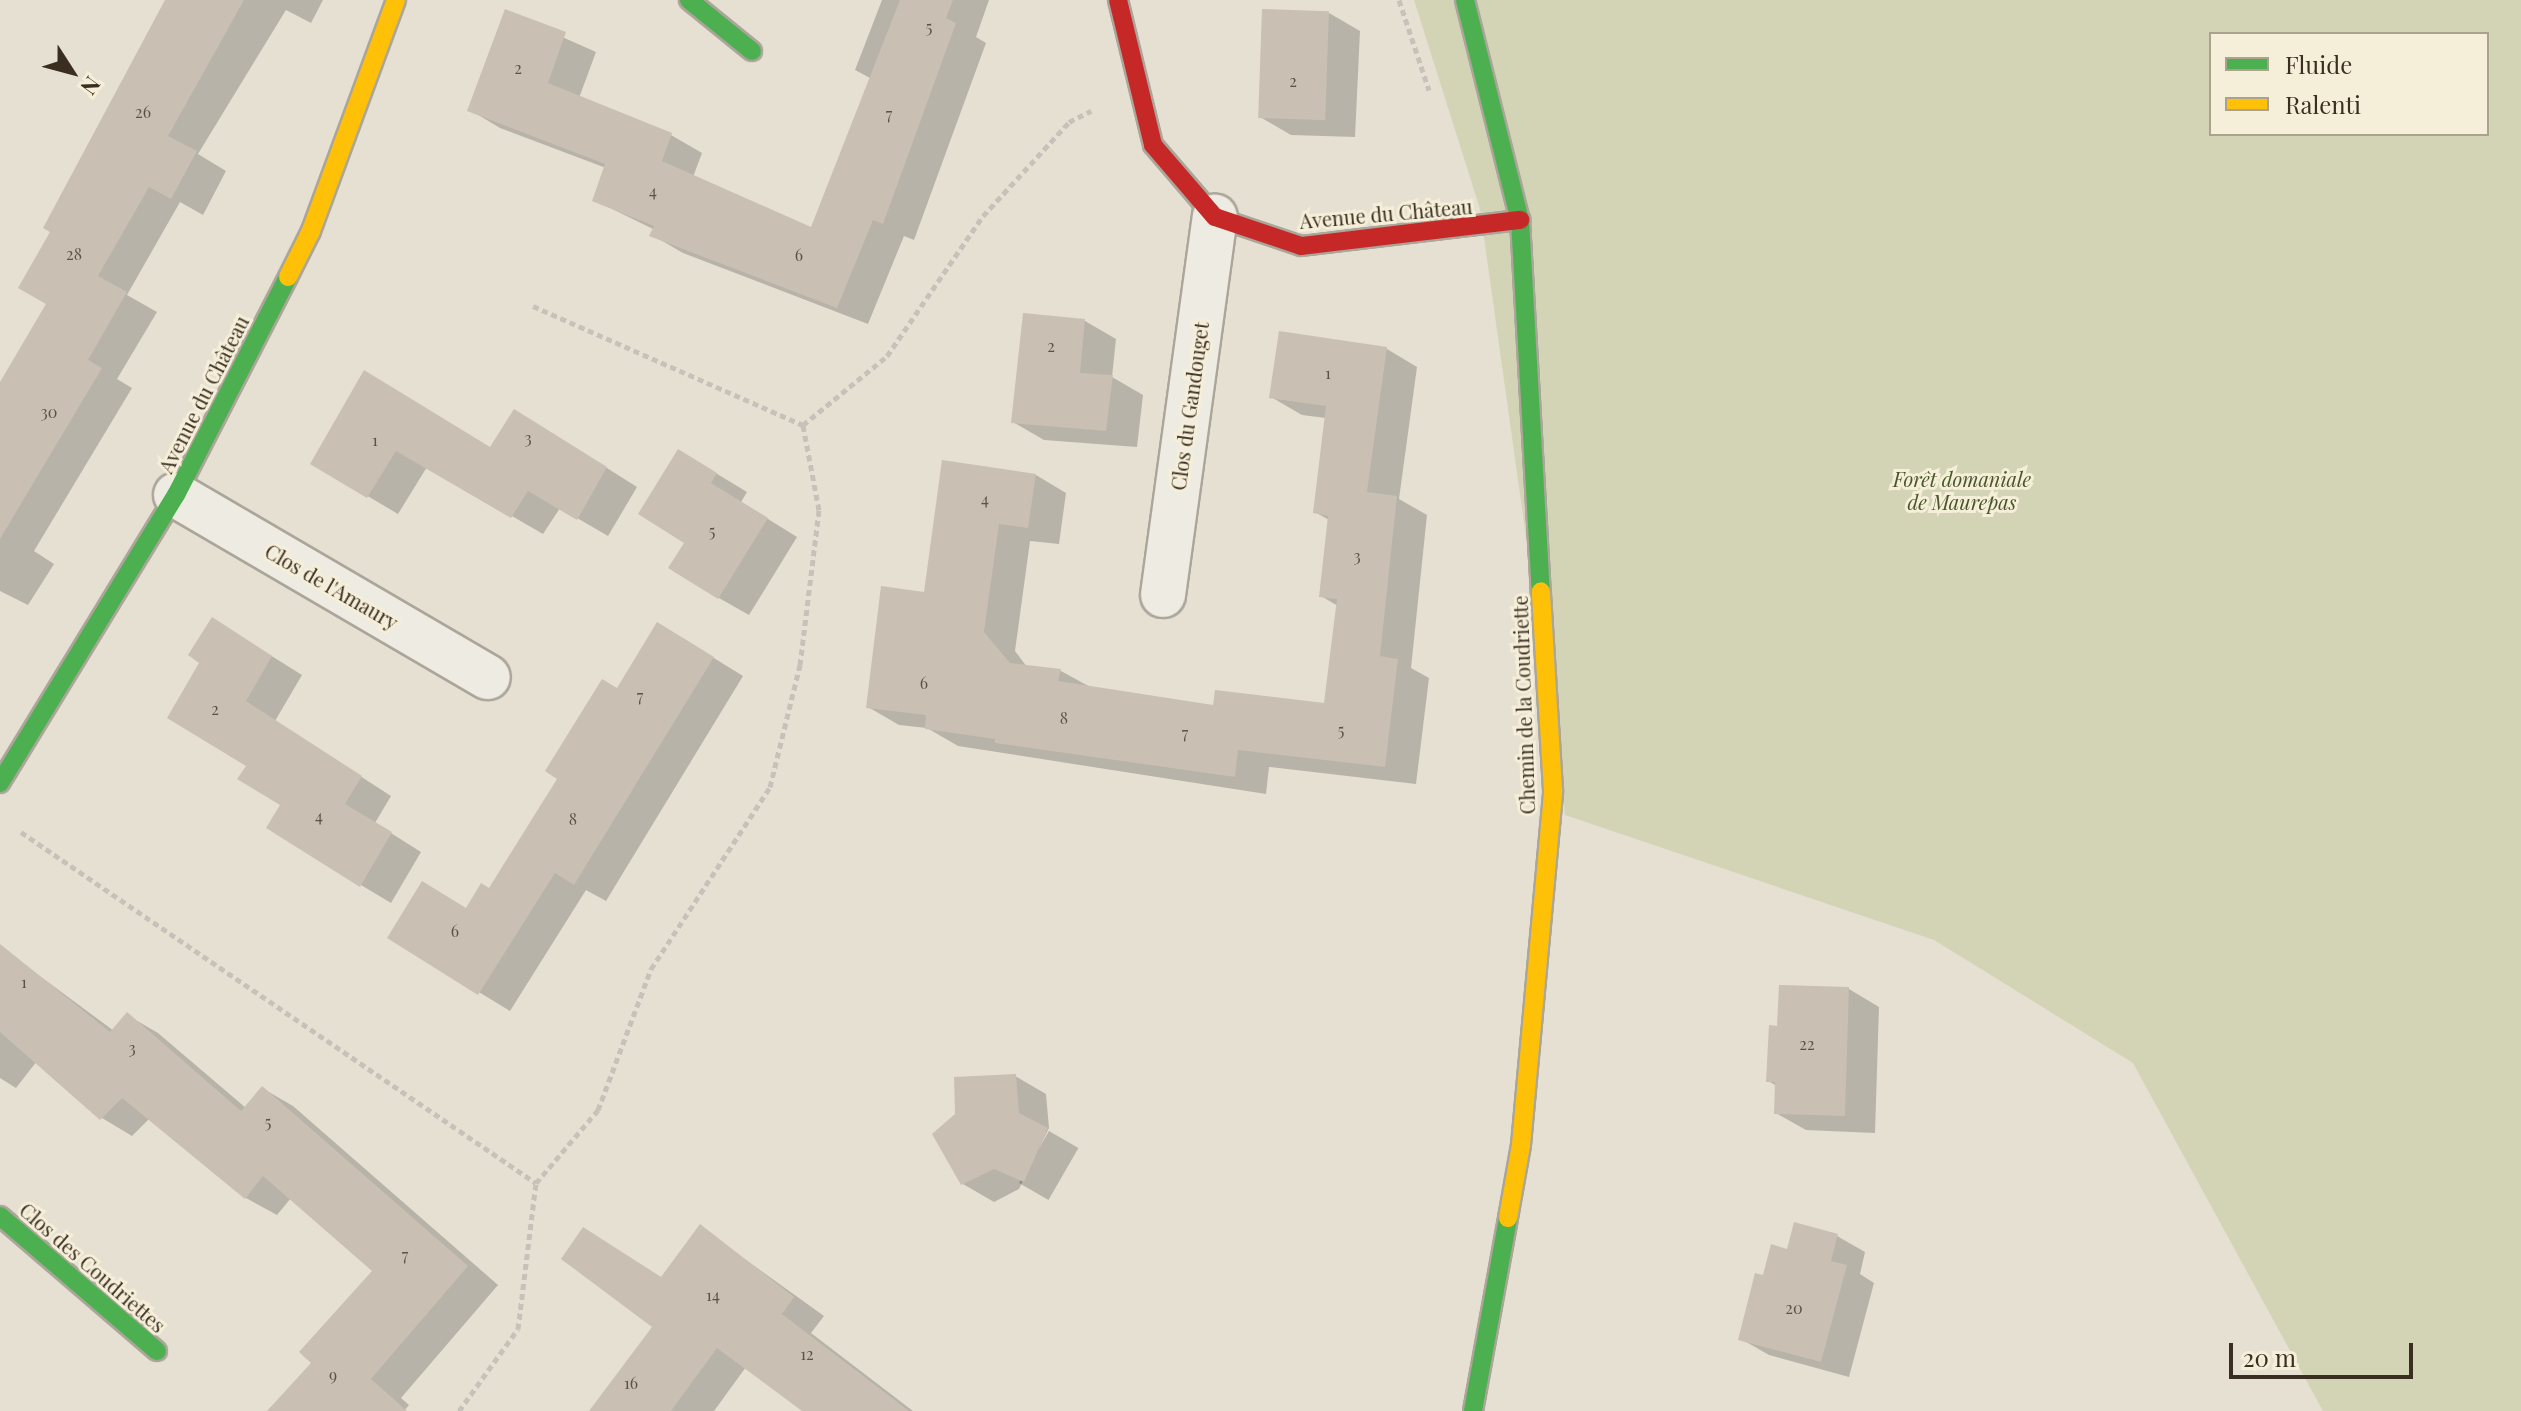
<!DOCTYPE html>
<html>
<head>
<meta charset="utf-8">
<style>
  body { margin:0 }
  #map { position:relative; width:2521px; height:1411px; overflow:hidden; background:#e5e0d2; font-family:"Playfair Display",serif }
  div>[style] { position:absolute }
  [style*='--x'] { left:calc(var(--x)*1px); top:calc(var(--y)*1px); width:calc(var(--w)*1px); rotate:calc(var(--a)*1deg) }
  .green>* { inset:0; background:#d3d4b5 }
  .shadow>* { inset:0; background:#0003; transform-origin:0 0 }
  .building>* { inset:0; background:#c9bfb2; transform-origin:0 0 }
  .path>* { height:5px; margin-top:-2.5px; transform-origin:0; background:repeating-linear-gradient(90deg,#c6c2ba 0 6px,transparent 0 10px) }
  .roads { filter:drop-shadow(2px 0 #aba59a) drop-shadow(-2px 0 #aba59a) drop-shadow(0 2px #aba59a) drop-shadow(0 -2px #aba59a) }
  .street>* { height:44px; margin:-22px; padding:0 22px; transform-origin:22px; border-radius:22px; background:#eeebe3 }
  .fast>* { height:18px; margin:-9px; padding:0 9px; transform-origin:9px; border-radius:9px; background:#4caf50 }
  .slow>* { height:18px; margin:-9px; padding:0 9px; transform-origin:9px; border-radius:9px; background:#ffc107 }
  .jam>* { height:18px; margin:-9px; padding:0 9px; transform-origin:9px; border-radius:9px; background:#c62828 }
  span { translate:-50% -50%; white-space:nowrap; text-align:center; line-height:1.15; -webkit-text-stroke:6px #f5eed9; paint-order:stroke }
  .number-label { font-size:16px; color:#5e5245 }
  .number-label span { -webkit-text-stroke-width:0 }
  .street-label { font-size:20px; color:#3a2e21 }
  .park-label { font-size:20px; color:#495629; font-style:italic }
  .legend { position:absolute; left:2209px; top:32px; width:280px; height:104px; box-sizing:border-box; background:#f5eed9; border:2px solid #aaa18f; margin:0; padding:10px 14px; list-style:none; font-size:24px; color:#3a2e21 }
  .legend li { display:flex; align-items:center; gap:16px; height:40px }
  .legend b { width:40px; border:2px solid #aaa18f }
  .north { position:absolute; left:32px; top:32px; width:80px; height:80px; -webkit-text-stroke:6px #f5eed9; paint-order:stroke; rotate:126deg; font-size:22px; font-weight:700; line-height:32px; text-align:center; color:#3a2e21 }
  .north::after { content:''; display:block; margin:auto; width:28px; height:36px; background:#3a2e21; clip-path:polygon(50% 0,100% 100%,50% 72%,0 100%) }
  .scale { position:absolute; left:2229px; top:1343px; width:184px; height:36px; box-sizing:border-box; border:4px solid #3a2e21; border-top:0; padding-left:10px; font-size:24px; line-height:28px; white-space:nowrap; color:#3a2e21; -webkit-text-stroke:6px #f5eed9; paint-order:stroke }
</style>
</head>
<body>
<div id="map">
  <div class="green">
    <i style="clip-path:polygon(evenodd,1414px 0,2521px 0,2521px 1411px,2323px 1411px,2133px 1063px,1934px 940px,1565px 815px,1480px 209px,1414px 0,2211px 34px,2487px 34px,2487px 134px,2211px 134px,2211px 34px)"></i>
  </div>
  <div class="shadow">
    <i style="clip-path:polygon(166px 0,323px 0,311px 23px,286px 10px,198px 154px,226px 171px,203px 215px,180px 202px,127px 295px,157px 312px,117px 379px,132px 388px,34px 551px,54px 564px,28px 605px,0 591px,0 386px,49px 303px,52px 231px)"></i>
    <i style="clip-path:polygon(882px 0,989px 0,976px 37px,986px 43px,914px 240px,904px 236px,868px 324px,683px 253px,652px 235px,655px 230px,594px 200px,606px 168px,500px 128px,470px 110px,506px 12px,596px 52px,579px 98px,671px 135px,702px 153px,693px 177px,812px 230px,870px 78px,855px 70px)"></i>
    <i style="clip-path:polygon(1329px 13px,1360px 31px,1355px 137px,1291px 135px,1260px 117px)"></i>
    <i style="clip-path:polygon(1025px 315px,1085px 321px,1116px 339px,1112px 377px,1143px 395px,1137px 447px,1044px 440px,1013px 422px)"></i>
    <i style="clip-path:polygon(1387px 349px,1417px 367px,1399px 499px,1427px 515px,1411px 668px,1429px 678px,1416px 784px,1269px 767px,1266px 794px,958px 746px,927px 728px,899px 725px,868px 707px,925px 594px,1036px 475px,1066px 493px,1059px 544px,1030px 541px,1015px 651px,1027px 667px,1061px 671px,1092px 688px,1215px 707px,1326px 706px,1338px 606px,1321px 596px,1329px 520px,1315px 512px,1326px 418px,1302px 415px,1271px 397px)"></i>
    <i style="clip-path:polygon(365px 373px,492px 449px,545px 429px,637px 487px,608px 536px,560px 508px,543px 534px,427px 467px,398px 514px,312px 463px)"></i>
    <i style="clip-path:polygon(709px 469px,747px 492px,741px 502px,797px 537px,749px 615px,719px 598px)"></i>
    <i style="clip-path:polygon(243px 638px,302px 675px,275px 721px,391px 796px,375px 823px,421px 852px,391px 903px,361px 885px,248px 765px)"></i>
    <i style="clip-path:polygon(688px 642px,743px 676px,606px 901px,586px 890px,510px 1011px,390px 938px,467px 909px,490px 891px,617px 690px)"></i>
    <i style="clip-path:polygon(6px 951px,114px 1031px,127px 1015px,158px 1033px,246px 1108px,262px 1088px,293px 1106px,498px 1285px,401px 1398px,409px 1405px,404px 1411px,270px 1411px,313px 1362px,375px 1271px,291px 1198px,277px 1215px,246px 1198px,150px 1118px,132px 1136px,102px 1118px,37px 1061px,16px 1088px,0 1078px,0 958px)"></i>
    <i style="clip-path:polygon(1849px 989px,1879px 1007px,1875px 1133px,1806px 1130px,1776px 1113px,1777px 1086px,1768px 1081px,1779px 1028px)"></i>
    <i style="clip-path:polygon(1015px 1076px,1046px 1094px,1049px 1128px,1019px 1189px,994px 1202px,963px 1184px)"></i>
    <i style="left:1049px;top:1131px;width:34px;height:60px;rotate:30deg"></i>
    <i style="clip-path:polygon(700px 1227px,824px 1316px,811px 1333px,913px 1411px,806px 1411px,746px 1367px,714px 1411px,592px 1411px,655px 1326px,584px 1229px,662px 1278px)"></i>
    <i style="clip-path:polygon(1837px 1236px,1865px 1252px,1860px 1274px,1874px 1283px,1849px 1377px,1769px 1355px,1741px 1339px,1764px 1278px,1788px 1252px)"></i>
  </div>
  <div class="building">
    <i style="clip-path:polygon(165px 0,244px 0,168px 136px,197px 151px,171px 199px,149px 187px,98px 276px,127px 292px,88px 360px,102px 368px,0 539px,0 382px,46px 304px,18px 288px,50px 232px,43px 228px)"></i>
    <i style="clip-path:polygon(900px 0,953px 0,946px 18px,956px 23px,883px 224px,873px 220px,837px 308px,649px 236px,654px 226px,592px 201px,605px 164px,467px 111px,505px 9px,566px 32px,548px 83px,672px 133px,662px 161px,811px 227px)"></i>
    <i style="left:1262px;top:9px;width:67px;height:109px;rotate:2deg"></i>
    <i style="clip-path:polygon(1023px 313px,1085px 319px,1080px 373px,1113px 375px,1106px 431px,1011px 423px)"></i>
    <i style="clip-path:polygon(1279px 331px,1387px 347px,1367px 492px,1397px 496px,1380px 656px,1398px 659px,1385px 767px,1238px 750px,1235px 777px,995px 743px,995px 739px,925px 729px,926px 715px,866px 708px,881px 586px,924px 592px,942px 460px,1036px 474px,1028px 528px,999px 524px,984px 632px,1010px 663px,1061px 669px,1058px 681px,1213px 705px,1215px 690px,1324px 703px,1337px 599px,1319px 597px,1328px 516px,1313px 513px,1326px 406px,1269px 398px)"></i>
    <i style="clip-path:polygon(364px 370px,490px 447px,514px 409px,607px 467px,577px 520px,528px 491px,511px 518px,396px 451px,367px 498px,310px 464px)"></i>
    <i style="clip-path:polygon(678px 449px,717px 473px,711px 483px,768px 518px,718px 599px,668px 568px,684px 543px,638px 514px)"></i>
    <i style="clip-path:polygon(212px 617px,272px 656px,246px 701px,362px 776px,345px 804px,392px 832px,360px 887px,266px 828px,280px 805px,237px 779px,246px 766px,167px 718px,199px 663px,188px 655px)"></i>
    <i style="clip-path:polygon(657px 622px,714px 657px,574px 885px,555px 873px,478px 995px,387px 938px,422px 881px,466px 908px,481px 883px,489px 888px,557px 779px,545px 771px,602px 679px,617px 688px)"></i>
    <i style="clip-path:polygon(0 944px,110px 1032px,127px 1012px,241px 1111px,262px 1086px,468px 1266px,371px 1379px,407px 1411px,267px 1411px,311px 1363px,299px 1352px,372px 1271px,263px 1176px,245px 1199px,122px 1098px,100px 1120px,0 1032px)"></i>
    <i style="clip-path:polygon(1779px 985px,1849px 987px,1845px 1116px,1774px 1114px,1775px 1082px,1766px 1082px,1769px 1025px,1777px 1026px)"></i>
    <i style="clip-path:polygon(1016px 1074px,1019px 1113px,1048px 1128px,1024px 1182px,994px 1169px,961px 1185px,932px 1134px,955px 1114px,954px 1077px)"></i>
    <i style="clip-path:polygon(1794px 1222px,1838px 1234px,1831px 1261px,1847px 1265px,1821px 1362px,1738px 1340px,1755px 1273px,1763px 1275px,1771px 1244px,1787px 1249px)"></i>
    <i style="clip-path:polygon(700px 1224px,794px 1297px,782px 1314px,909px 1411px,802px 1411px,717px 1348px,671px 1411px,589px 1411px,652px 1327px,561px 1259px,583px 1227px,661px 1277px)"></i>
  </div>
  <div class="path">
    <i style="--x:1399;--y:0;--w:95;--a:71.6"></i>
    <i style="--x:533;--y:306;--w:295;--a:23.8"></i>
    <i style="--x:21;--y:832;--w:623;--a:34.28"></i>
    <i style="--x:459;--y:1411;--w:101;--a:-54.3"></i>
    <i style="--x:518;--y:1329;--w:147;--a:-83"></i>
    <i style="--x:536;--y:1183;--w:96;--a:-49.7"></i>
    <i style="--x:598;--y:1110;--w:151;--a:-69.4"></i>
    <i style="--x:651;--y:969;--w:217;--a:-56.8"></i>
    <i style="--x:770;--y:787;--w:126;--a:-76.2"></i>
    <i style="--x:800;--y:665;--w:156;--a:-83"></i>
    <i style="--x:819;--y:510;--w:86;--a:-100.7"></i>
    <i style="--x:803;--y:425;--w:109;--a:-39.4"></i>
    <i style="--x:887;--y:356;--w:170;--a:-55.6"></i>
    <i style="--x:983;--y:216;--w:127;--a:-47.5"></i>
    <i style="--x:1069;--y:122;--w:25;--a:-27"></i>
  </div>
  <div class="roads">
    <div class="street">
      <i style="--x:176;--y:495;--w:361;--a:30.3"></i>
      <i style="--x:1163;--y:595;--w:382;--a:-82.2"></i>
    </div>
    <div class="fast">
      <i style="--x:689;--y:0;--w:81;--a:39"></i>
      <i style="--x:1465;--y:0;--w:227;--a:76"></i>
      <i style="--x:1520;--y:220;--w:372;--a:86.8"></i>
      <i style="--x:0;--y:783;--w:338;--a:-58.6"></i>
      <i style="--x:176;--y:495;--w:245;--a:-62.8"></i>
      <i style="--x:0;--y:1216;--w:207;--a:40.7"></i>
      <i style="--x:1473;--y:1411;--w:196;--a:-79.7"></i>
    </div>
    <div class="slow">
      <i style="--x:288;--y:277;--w:51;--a:-63.4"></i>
      <i style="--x:311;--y:231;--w:246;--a:-69.8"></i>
      <i style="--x:1508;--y:1218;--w:74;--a:-79.9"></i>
      <i style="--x:1521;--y:1145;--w:356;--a:-84.8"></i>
      <i style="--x:1553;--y:790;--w:199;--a:-93.5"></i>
    </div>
    <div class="jam">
      <i style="--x:1118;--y:0;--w:149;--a:76.4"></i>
      <i style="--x:1153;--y:145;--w:95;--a:49.3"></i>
      <i style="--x:1215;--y:217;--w:91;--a:18.6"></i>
      <i style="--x:1301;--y:246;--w:221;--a:-6.8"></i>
    </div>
  </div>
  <div class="number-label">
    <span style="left:929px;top:27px">5</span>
    <span style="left:518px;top:68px">2</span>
    <span style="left:1293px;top:81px">2</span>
    <span style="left:143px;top:112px">26</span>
    <span style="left:889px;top:114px">7</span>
    <span style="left:653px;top:191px">4</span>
    <span style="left:74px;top:254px">28</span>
    <span style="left:799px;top:255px">6</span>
    <span style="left:1051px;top:346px">2</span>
    <span style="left:1328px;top:373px">1</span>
    <span style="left:49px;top:412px">30</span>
    <span style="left:528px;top:438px">3</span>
    <span style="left:375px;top:440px">1</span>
    <span style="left:985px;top:499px">4</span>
    <span style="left:712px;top:531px">5</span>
    <span style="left:1357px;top:556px">3</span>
    <span style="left:924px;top:683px">6</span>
    <span style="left:640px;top:696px">7</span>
    <span style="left:215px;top:709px">2</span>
    <span style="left:1064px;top:718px">8</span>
    <span style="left:1341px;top:730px">5</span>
    <span style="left:1185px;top:733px">7</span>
    <span style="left:319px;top:816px">4</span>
    <span style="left:573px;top:819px">8</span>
    <span style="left:455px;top:931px">6</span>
    <span style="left:24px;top:982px">1</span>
    <span style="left:1807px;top:1044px">22</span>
    <span style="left:132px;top:1048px">3</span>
    <span style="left:268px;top:1122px">5</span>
    <span style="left:405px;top:1255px">7</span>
    <span style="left:713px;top:1295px">14</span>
    <span style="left:1794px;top:1308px">20</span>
    <span style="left:807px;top:1354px">12</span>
    <span style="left:333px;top:1375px">9</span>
    <span style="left:631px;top:1383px">16</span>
  </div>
  <div class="street-label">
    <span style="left:1386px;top:213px;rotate:-5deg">Avenue du Château</span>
    <span style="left:203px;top:394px;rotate:-63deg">Avenue du Château</span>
    <span style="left:1189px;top:406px;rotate:-82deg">Clos du Gandouget</span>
    <span style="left:332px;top:586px;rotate:30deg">Clos de l'Amaury</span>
    <span style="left:1523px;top:705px;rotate:-92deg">Chemin de la Coudriette</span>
    <span style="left:93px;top:1267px;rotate:41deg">Clos des Coudriettes</span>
  </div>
  <div class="park-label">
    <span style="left:1962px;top:490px">Forêt domaniale<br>de Maurepas</span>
  </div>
  <ul class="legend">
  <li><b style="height:10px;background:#4caf50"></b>Fluide</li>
  <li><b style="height:10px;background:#ffc107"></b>Ralenti</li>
  </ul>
  <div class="north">N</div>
  <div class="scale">20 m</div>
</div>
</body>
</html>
